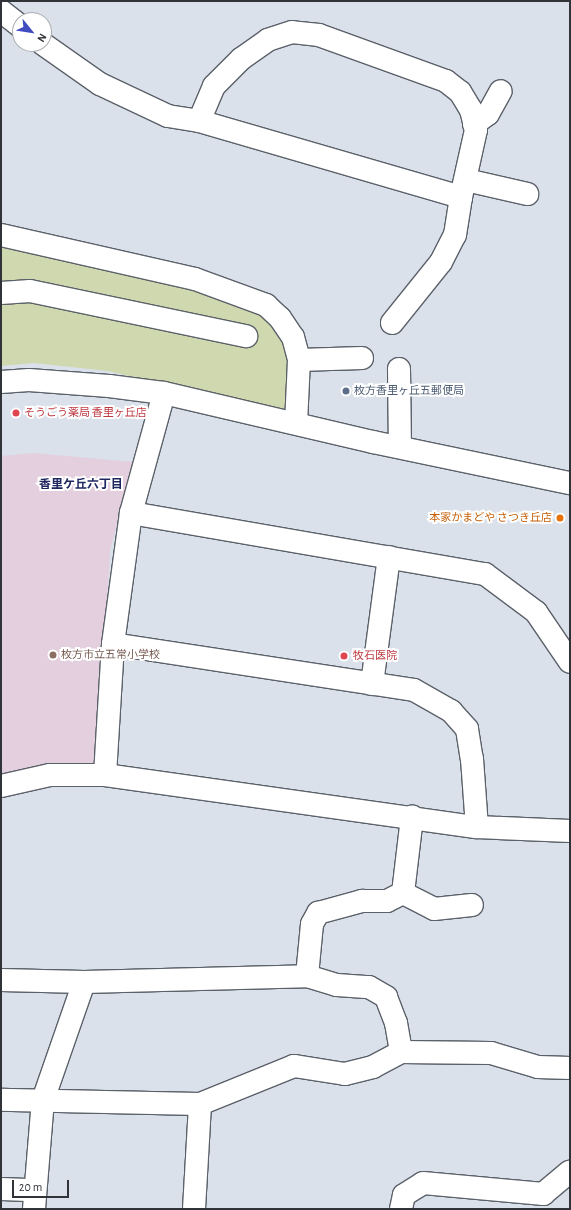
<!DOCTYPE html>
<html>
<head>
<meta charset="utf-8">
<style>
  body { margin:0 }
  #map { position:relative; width:571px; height:1210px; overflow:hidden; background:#dae1eb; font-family:"Alegreya Sans","Noto Sans JP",sans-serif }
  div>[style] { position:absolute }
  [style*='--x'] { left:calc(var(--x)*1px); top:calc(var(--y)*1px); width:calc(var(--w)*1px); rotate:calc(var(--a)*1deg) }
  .education>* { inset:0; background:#e4cfde }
  .green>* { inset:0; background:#cfd8ae }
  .roads { filter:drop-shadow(1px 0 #5b6169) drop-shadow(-1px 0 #5b6169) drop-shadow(0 1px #5b6169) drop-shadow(0 -1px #5b6169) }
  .minor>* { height:22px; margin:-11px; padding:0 11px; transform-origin:11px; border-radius:11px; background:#fff }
  .dots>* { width:11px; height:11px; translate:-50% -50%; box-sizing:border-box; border:2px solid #fff; border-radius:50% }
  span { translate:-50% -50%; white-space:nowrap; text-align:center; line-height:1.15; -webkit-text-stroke:4px #fff; paint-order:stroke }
  .service-label { font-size:11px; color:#4e5e75 }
  .left { translate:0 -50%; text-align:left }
  .health-label { font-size:11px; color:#be3a42 }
  .food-label { font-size:11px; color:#c56008 }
  .right { translate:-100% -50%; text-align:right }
  .education-label { font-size:11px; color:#785e54 }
  .neighbourhood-label { font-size:12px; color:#1f2760; font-weight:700 }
  .frame { position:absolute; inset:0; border:2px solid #303337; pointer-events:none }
  .north { position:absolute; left:12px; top:12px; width:40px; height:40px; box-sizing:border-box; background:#fff; border:1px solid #acadaf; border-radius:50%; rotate:120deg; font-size:11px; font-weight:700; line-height:16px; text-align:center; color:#303337 }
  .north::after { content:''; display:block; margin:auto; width:14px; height:18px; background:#404cc0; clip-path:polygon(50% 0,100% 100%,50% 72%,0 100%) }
  .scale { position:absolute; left:12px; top:1180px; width:57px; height:18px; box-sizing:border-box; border:2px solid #303337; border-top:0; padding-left:5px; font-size:12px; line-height:14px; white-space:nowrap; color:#303337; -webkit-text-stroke:3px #fff; paint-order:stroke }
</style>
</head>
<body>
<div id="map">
  <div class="education">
    <i style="clip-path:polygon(34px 453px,133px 462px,110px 551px,98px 760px,87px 768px,1px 776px,1px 456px)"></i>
  </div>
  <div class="green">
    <i style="clip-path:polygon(1px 243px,193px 286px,247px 303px,275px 323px,291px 360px,289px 414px,108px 371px,34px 363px,1px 366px)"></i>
  </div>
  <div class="roads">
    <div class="minor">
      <i style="--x:1;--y:11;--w:24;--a:38"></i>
      <i style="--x:43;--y:44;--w:70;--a:35.1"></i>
      <i style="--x:100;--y:84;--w:75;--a:25.2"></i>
      <i style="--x:168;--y:116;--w:31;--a:9"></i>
      <i style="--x:199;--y:121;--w:273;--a:16.2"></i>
      <i style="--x:461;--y:197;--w:69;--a:-77.4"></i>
      <i style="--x:476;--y:130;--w:21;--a:-104"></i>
      <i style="--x:471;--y:110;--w:21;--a:-121"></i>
      <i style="--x:460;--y:92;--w:18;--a:-142"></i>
      <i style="--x:446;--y:81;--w:135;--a:-160.1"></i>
      <i style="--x:319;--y:35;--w:27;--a:-174"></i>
      <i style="--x:292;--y:32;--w:25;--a:162"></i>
      <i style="--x:268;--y:40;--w:33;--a:145"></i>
      <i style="--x:241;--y:59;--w:38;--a:135"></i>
      <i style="--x:214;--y:86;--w:38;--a:113"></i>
      <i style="--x:474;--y:124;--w:17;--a:-36"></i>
      <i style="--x:488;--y:114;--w:26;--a:-61"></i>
      <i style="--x:466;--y:180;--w:63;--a:12.9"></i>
      <i style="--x:1;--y:235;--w:199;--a:12.8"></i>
      <i style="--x:195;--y:279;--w:76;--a:20.1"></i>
      <i style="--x:266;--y:305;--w:19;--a:43"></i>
      <i style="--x:280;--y:318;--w:23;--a:56"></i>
      <i style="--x:293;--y:337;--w:24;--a:75"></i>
      <i style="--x:299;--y:360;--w:63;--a:92.7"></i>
      <i style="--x:1;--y:293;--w:29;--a:-4"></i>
      <i style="--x:30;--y:291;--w:221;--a:11.8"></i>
      <i style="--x:392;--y:323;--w:78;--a:-51.2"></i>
      <i style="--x:441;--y:262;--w:30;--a:-63"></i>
      <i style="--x:455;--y:235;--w:38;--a:-81"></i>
      <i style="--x:299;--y:360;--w:63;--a:-1.8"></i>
      <i style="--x:399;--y:369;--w:78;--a:89.3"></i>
      <i style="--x:1;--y:382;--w:28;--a:-4"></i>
      <i style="--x:29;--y:380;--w:80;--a:4.3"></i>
      <i style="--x:109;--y:386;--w:55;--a:7.3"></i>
      <i style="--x:164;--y:393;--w:215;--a:13.2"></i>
      <i style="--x:373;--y:442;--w:201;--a:11.8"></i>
      <i style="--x:131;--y:513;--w:359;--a:9.8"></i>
      <i style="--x:485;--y:574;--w:64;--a:36.7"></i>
      <i style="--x:536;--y:612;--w:60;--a:55.8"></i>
      <i style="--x:113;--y:644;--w:304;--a:8.7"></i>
      <i style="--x:414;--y:690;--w:43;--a:29.6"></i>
      <i style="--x:451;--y:711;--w:24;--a:48"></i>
      <i style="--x:467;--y:729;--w:30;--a:81"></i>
      <i style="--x:472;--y:759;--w:68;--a:85.8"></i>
      <i style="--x:372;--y:684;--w:128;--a:-82.4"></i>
      <i style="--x:105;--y:775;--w:131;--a:-86.5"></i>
      <i style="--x:113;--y:644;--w:132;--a:-82.2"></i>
      <i style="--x:131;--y:513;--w:124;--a:-74.6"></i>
      <i style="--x:1;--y:786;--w:50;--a:-12.7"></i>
      <i style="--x:50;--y:775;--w:55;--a:0"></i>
      <i style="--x:105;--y:775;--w:376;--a:8"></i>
      <i style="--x:477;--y:827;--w:93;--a:2.5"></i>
      <i style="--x:403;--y:893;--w:35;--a:27"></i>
      <i style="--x:434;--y:909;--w:38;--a:-6"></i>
      <i style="--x:307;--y:976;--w:52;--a:-84.5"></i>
      <i style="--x:312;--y:924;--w:13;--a:-61"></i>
      <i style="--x:318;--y:913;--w:46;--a:-15.3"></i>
      <i style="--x:362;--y:901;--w:25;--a:0"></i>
      <i style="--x:387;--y:901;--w:18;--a:-27"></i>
      <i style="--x:403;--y:893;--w:77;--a:-83.2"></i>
      <i style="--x:1;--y:980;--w:83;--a:1.4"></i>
      <i style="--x:84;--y:982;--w:223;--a:-1.5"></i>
      <i style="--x:307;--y:976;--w:31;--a:17"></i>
      <i style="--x:337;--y:985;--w:32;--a:4"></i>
      <i style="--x:369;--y:987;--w:20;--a:30"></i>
      <i style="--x:386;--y:997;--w:28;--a:69"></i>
      <i style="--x:396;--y:1023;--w:29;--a:80"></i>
      <i style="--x:401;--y:1052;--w:32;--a:152"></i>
      <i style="--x:373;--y:1067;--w:29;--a:166"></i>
      <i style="--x:345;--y:1074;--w:52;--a:-171.1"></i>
      <i style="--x:294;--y:1066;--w:101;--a:158"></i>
      <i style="--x:200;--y:1104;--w:199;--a:-178.8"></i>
      <i style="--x:401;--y:1052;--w:90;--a:0.6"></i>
      <i style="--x:491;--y:1053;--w:49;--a:16.6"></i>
      <i style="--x:538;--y:1067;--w:32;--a:2"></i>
      <i style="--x:1;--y:1189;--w:33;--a:2"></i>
      <i style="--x:34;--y:1209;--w:109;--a:-85.3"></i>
      <i style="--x:43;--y:1100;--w:125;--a:-70.8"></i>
      <i style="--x:194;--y:1209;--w:105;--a:-86.7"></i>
      <i style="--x:401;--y:1209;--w:14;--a:-78"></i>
      <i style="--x:404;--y:1195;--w:22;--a:-32"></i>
      <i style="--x:423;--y:1183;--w:121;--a:5.2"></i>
      <i style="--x:543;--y:1194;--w:35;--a:-40"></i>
    </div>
  </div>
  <div class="dots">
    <i style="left:346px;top:391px;background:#5c6f8a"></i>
    <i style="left:16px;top:413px;background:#e0444e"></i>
    <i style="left:560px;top:518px;background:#e8710a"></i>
    <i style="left:53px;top:655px;background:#8d6e63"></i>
    <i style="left:344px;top:656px;background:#e0444e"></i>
  </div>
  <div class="service-label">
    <span class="left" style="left:354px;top:391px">枚方香里ヶ丘五郵便局</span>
  </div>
  <div class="health-label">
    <span class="left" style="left:24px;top:413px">そうごう薬局 香里ヶ丘店</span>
    <span class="left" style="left:353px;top:656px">牧石医院</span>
  </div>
  <div class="food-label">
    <span class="right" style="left:552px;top:518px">本家かまどや さつき丘店</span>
  </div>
  <div class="education-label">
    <span class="left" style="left:61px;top:655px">枚方市立五常小学校</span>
  </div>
  <div class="neighbourhood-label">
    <span style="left:81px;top:485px">香里ケ丘六丁目</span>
  </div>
  <div class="frame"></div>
  <div class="north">N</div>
  <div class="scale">20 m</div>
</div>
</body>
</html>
